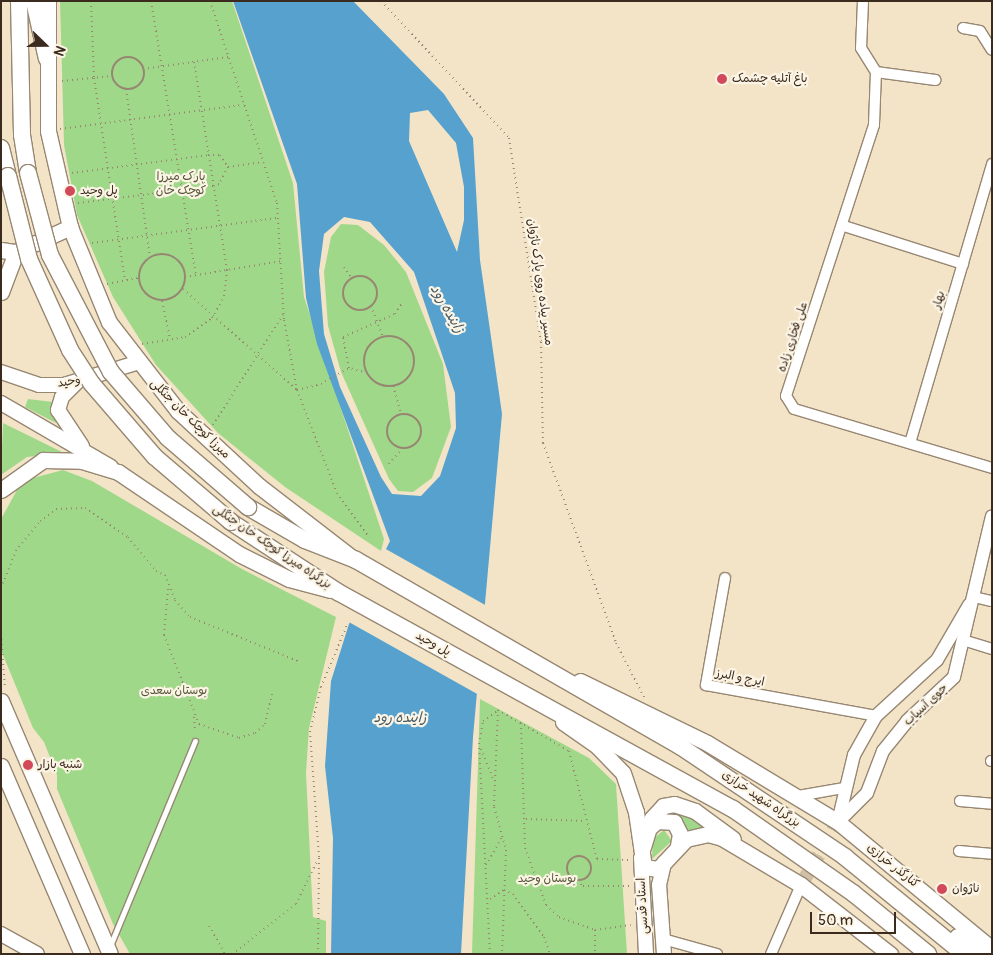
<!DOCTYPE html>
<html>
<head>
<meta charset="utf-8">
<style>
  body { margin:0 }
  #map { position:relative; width:993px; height:955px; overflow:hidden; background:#f3e4c7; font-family:Pangolin,"Playpen Sans Arabic",sans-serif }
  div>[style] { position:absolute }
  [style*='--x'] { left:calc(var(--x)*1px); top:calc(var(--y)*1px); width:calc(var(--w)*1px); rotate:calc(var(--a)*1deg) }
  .green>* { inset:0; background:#a0d88a }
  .water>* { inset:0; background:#56a1ce }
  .pier>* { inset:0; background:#f3e4c7 }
  .secondary-tunnel>* { height:14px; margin-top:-7px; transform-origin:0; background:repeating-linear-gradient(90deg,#cebfa5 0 14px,transparent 0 21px) }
  .path>* { height:2px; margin-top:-1px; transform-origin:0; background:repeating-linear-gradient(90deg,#978772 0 1px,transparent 0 5px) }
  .path>.ring { margin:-1px; padding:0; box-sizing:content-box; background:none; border:2px solid #978772; border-radius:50% }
  .roads { filter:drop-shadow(1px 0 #978772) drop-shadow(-1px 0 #978772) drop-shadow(0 1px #978772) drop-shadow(0 -1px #978772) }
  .service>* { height:5px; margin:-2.5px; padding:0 2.5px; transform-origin:2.5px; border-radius:2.5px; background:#fff }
  .minor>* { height:10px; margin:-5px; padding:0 5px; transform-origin:5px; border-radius:5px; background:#fff }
  .tertiary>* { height:12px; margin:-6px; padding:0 6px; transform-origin:6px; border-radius:6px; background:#fff }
  .secondary>* { height:14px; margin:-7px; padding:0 7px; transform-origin:7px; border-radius:7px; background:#fff }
  .primary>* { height:15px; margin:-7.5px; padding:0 7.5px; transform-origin:7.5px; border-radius:7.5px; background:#fff }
  .trunk>* { height:16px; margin:-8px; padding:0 8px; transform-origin:8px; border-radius:8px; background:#fff }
  .bridges { filter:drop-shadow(1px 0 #978772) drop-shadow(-1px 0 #978772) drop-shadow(0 1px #978772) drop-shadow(0 -1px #978772) }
  .trunk-bridge>* { height:16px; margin:-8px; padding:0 8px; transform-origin:8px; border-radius:8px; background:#fff }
  .dots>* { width:14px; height:14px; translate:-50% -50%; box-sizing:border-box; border:2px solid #fcf5e5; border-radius:50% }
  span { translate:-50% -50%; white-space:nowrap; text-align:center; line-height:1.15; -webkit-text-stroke:4.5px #fcf5e5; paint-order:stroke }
  .poi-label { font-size:12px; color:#3b2a1e }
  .left { translate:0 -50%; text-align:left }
  .park-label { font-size:12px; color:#545639 }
  .street-label { font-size:12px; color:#3b2a1e }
  .water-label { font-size:14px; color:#465a64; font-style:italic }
  .frame { position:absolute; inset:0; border:2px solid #3b2a1e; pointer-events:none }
  .north { position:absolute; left:20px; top:20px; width:50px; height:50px; -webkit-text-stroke:4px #fcf5e5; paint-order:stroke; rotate:112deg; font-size:14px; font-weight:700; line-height:20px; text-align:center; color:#3b2a1e }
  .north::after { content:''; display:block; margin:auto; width:18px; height:22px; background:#3b2a1e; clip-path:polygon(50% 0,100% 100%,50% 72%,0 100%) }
  .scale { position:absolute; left:810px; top:912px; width:86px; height:22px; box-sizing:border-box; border:2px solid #3b2a1e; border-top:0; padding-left:6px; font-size:15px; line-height:18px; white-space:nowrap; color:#3b2a1e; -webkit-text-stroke:4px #fcf5e5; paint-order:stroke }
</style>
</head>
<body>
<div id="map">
  <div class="green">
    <i style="clip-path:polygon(60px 1px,232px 1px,293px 183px,304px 297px,384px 539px,381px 551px,285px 487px,218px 433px,156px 365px,113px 297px,77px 215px,64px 145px)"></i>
    <i style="clip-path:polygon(341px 224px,358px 225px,384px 245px,406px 272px,443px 364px,451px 427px,432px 478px,413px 492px,398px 491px,389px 479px,341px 372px,328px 326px,324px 272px,331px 237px)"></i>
    <i style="clip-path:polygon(28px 399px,53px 402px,56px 423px,25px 407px)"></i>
    <i style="clip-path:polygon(3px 423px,64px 453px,27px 457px,1px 475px)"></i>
    <i style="clip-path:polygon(63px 470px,92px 481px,242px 569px,336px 617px,309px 728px,306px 773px,313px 917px,326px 921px,326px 954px,130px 954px,113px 924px,57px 789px,57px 775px,44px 742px,33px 728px,1px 650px,1px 519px,22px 481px)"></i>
    <i style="clip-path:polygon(480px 699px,589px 758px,616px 784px,627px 954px,472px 954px)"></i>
    <i style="clip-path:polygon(675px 812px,685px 813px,711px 828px,684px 832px,664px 816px)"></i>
    <i style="clip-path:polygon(664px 830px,672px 841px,652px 859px,653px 839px)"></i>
  </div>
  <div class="water">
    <i style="clip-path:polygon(evenodd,233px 1px,353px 1px,444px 94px,473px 138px,480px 260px,502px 414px,473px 737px,461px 954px,331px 954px,333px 838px,325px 766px,331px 681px,349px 624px,390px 541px,317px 344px,306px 298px,297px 184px,233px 1px,428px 110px,456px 143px,464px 187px,464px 220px,457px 252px,409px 141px,410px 113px,428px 110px,233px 1px,344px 217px,370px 222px,414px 272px,455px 393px,456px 428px,440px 476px,421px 496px,392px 494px,381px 477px,340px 387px,324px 334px,319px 271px,324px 234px,344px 217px)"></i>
  </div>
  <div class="pier">
    <i style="clip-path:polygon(384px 548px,487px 606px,479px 695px,347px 621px)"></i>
  </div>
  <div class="secondary-tunnel">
    <i style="--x:801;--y:885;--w:73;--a:-59.6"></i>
  </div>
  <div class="path">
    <i style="--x:91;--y:1;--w:77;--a:87.8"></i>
    <i style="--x:94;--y:78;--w:204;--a:81.3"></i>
    <i style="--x:151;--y:1;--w:278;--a:80.7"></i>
    <i style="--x:210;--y:1;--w:213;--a:71.7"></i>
    <i style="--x:277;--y:203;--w:117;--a:86.6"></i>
    <i style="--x:284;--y:320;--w:71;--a:79.5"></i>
    <i style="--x:297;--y:390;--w:110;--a:68.8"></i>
    <i style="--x:337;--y:493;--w:54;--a:54"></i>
    <i style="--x:381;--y:1;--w:187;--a:46.9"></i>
    <i style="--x:509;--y:138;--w:206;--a:81.1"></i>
    <i style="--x:541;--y:342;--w:101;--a:88.9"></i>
    <i style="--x:543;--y:443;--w:213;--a:69.9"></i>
    <i style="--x:616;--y:643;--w:61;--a:62.6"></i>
    <i class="ring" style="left:112px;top:57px;width:30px;height:30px"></i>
    <i style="--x:143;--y:69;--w:86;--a:-8"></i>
    <i style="--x:62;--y:81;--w:50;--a:-5.7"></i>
    <i style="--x:126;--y:89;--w:170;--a:81.9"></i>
    <i style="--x:60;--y:129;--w:185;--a:-7.5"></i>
    <i style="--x:228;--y:167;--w:35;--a:-8"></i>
    <i style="--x:72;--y:173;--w:137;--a:-7.5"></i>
    <i style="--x:208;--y:155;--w:12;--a:0"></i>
    <i style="--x:220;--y:155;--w:14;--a:56"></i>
    <i style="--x:228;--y:167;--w:19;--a:118"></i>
    <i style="--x:219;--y:184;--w:6;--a:162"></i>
    <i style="--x:213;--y:186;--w:136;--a:172.8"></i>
    <i style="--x:92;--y:243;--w:188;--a:-7.7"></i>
    <i class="ring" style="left:139px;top:254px;width:44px;height:44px"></i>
    <i style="--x:344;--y:267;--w:14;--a:54"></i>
    <i class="ring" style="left:343px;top:276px;width:32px;height:32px"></i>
    <i style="--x:185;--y:277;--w:98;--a:-9.4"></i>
    <i style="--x:107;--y:284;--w:33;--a:-11"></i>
    <i style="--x:183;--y:289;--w:152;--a:41.5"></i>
    <i style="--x:297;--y:390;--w:25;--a:-14"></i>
    <i style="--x:321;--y:384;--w:32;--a:-30"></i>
    <i style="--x:162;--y:301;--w:40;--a:78"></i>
    <i style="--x:371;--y:306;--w:33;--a:69"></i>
    <i class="ring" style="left:364px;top:336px;width:48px;height:48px"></i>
    <i style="--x:142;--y:344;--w:44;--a:-9.2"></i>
    <i style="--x:185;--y:337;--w:33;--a:-35"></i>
    <i style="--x:212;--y:318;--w:25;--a:-61"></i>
    <i style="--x:224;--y:296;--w:26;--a:-83"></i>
    <i style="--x:227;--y:270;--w:211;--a:-99"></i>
    <i style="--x:367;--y:373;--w:19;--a:-164"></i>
    <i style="--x:349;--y:368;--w:32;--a:-101"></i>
    <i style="--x:343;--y:337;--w:57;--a:-23.9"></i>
    <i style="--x:395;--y:314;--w:13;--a:-58"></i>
    <i style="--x:393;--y:386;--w:29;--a:74"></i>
    <i class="ring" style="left:387px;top:414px;width:32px;height:32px"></i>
    <i style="--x:213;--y:425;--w:133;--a:-57.6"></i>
    <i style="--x:389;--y:464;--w:21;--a:-49"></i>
    <i style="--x:1;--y:588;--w:40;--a:-68"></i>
    <i style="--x:16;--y:551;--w:38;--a:-51"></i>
    <i style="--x:40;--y:521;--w:20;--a:-37"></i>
    <i style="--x:56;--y:509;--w:29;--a:-2"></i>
    <i style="--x:85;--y:508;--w:52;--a:34"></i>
    <i style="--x:128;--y:537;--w:44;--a:50.5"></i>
    <i style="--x:156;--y:571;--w:10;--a:24"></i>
    <i style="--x:165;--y:575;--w:27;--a:68"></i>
    <i style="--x:175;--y:600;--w:23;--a:49"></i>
    <i style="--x:190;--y:617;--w:119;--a:22.2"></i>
    <i style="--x:168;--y:589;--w:46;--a:95"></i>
    <i style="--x:164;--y:635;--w:96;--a:68.5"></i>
    <i style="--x:199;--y:724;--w:42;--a:19.3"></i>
    <i style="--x:239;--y:738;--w:17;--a:-17"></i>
    <i style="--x:255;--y:733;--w:13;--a:-42"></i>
    <i style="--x:265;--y:724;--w:31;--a:-77"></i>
    <i style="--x:1;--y:634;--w:54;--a:85.8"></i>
    <i style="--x:498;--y:710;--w:97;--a:92.4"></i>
    <i style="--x:494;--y:807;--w:45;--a:74.4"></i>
    <i style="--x:506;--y:850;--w:104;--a:92.2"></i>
    <i style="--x:498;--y:710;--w:82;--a:30"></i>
    <i style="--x:569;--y:751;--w:112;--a:75.5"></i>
    <i style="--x:597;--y:859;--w:31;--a:2"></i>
    <i style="--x:194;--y:717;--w:15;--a:86"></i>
    <i style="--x:521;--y:723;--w:125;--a:88.2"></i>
    <i style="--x:525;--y:848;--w:61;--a:69.8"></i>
    <i style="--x:546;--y:905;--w:18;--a:43"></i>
    <i style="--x:559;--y:917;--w:38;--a:20"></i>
    <i style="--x:595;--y:930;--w:36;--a:-8"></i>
    <i style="--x:481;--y:749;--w:35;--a:68"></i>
    <i style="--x:526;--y:819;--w:60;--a:1.9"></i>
    <i class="ring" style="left:567px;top:856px;width:22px;height:22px"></i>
    <i style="--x:486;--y:865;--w:34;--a:-60"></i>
    <i style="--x:578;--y:880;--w:8;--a:50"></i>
    <i style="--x:583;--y:886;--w:48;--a:0"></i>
    <i style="--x:490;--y:899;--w:17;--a:-33"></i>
    <i style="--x:504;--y:890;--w:10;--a:24"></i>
    <i style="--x:513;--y:894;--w:53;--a:54.2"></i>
    <i style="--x:544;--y:937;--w:18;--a:71"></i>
    <i style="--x:209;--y:926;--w:32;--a:60"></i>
    <i style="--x:595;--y:930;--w:24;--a:90"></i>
    <i style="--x:232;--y:954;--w:81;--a:-38"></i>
    <i style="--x:296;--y:904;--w:50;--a:-63.9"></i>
    <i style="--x:318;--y:954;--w:97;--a:-89.4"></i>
    <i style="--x:319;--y:857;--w:125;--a:-94.1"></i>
    <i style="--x:310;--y:732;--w:46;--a:-76.3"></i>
    <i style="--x:321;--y:687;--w:67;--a:-67.2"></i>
    <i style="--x:490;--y:954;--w:210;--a:-93"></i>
    <i style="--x:479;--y:744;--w:23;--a:-80"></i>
    <i style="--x:483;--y:721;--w:19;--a:-36"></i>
  </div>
  <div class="roads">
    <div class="service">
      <i style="--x:110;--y:946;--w:222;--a:-67.5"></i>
    </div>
    <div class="minor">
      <i style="--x:863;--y:1;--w:47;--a:92.4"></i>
      <i style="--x:861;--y:48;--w:28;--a:58"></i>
      <i style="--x:876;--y:72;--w:60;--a:7.7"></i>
      <i style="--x:963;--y:28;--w:17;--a:10"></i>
      <i style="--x:980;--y:31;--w:22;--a:58"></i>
      <i style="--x:876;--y:72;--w:53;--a:92.2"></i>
      <i style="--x:874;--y:125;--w:285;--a:108"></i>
      <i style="--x:786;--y:396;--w:15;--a:58"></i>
      <i style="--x:794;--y:409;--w:207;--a:16.6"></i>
      <i style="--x:844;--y:226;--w:125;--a:17.7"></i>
      <i style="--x:910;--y:443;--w:291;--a:-73.6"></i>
      <i style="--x:725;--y:578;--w:109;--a:100.1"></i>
      <i style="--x:706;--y:685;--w:173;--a:10.3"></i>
      <i style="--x:974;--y:597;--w:18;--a:13"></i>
      <i style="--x:966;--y:641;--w:27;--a:17"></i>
      <i style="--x:991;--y:761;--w:1;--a:0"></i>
      <i style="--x:798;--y:796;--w:47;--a:-9.9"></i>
      <i style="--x:960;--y:801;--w:32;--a:5"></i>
      <i style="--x:959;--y:851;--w:33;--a:5"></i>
      <i style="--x:663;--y:939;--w:56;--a:15.5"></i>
      <i style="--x:771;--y:954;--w:75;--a:-66.5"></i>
    </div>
    <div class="tertiary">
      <i style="--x:838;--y:822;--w:41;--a:-45"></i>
      <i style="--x:867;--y:793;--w:45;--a:-69.1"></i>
      <i style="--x:883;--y:751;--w:38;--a:-51"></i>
      <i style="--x:907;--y:721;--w:64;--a:-43.1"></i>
      <i style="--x:954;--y:677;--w:165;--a:-76.7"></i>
      <i style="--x:838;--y:822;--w:69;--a:-76.6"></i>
      <i style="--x:854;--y:755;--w:45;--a:-60.6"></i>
      <i style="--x:876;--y:716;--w:83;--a:-42.6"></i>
      <i style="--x:937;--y:660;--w:64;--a:-59.8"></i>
    </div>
    <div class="secondary">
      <i style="--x:1;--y:372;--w:40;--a:18.9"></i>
      <i style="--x:39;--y:385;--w:25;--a:0"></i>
      <i style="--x:64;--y:385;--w:75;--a:-17"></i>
      <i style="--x:76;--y:383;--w:20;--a:135"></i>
      <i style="--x:62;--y:397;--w:14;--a:107"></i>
      <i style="--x:58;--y:410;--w:43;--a:56.3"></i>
      <i style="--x:1;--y:403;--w:127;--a:30.2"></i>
      <i style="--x:641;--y:858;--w:96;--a:87"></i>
      <i style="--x:1;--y:934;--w:41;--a:29.1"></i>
      <i style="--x:664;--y:954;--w:69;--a:-94.1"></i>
      <i style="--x:659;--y:885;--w:23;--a:-77"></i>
    </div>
    <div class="primary">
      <i style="--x:48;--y:1;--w:130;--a:90"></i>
      <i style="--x:48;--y:131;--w:98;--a:77.1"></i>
      <i style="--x:70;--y:227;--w:103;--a:67.7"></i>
      <i style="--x:109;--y:322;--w:113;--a:52.2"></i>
      <i style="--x:178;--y:411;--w:110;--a:42.8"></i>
      <i style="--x:259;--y:486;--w:121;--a:37.6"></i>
      <i style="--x:1;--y:250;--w:15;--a:8"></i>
      <i style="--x:16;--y:252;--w:60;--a:-24.8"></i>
      <i style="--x:1;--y:292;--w:43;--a:-69.4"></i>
      <i style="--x:1;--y:490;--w:52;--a:-35.5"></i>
      <i style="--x:43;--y:460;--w:39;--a:1"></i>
      <i style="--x:82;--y:461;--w:38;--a:17"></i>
      <i style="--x:118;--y:472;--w:146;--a:34.1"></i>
      <i style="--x:239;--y:554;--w:56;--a:26.6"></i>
      <i style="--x:289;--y:579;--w:42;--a:15"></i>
      <i style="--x:580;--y:681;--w:141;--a:26"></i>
      <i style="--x:707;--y:743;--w:153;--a:31.1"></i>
      <i style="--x:838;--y:822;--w:200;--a:39.5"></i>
      <i style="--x:1;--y:701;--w:275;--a:66.7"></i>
      <i style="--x:563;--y:722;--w:42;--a:35.2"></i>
      <i style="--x:597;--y:746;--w:37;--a:46"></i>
      <i style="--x:623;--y:773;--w:41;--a:71.6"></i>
      <i style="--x:636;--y:812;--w:56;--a:81.7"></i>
      <i style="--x:644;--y:867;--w:14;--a:8"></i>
      <i style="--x:658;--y:869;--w:41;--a:-47"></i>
      <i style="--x:686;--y:839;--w:23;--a:-13"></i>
      <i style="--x:708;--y:834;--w:15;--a:16"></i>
      <i style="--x:722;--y:838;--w:92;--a:30.7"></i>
      <i style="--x:801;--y:885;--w:113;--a:37.8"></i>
      <i style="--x:1;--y:766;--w:205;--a:66.7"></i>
      <i style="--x:648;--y:829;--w:12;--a:-42"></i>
      <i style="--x:657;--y:821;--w:17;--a:3"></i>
      <i style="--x:674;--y:822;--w:13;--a:63"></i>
      <i style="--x:680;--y:834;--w:11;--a:100"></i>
      <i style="--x:643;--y:847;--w:30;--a:-73"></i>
      <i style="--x:652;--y:818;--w:16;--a:-47"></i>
      <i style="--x:663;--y:806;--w:11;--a:-10"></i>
      <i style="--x:674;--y:804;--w:22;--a:18"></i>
      <i style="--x:695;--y:811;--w:47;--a:36.4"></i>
    </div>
    <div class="trunk">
      <i style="--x:19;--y:1;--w:134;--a:88.7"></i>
      <i style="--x:22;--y:135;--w:38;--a:81"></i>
      <i style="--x:34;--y:1;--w:59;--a:77.4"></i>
      <i style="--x:1;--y:148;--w:29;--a:76"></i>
      <i style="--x:248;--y:507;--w:66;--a:30.1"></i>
      <i style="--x:305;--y:540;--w:55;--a:21.4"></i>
      <i style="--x:356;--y:560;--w:374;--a:29.9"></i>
      <i style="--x:680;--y:746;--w:199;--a:33.9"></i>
      <i style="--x:845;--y:857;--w:154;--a:39.2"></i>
      <i style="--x:231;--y:522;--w:128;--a:33.2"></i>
      <i style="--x:338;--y:592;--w:451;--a:28.8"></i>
      <i style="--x:733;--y:809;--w:146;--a:35"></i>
      <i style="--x:853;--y:893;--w:97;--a:39.1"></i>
      <i style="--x:958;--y:937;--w:28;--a:38"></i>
    </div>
  </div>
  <div class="bridges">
    <div class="trunk-bridge">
      <i style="--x:28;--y:173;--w:85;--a:75"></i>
      <i style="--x:50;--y:255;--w:132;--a:62.5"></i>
      <i style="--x:111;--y:372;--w:87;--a:49.2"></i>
      <i style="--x:168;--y:438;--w:106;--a:40.8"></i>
      <i style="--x:8;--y:176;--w:86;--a:75.8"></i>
      <i style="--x:29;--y:259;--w:100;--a:65.7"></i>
      <i style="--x:70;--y:350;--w:40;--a:57.1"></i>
      <i style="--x:92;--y:384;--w:96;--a:49.2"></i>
      <i style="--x:155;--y:457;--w:100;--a:40.5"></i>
    </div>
  </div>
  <div class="dots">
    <i style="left:722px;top:79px;background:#d1495b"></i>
    <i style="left:70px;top:191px;background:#d1495b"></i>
    <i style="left:28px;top:765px;background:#d1495b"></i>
    <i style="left:942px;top:889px;background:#d1495b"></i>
  </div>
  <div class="poi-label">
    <span class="left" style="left:732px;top:79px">باغ آتلیه چشمک</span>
    <span class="left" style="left:80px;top:191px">پل وحید</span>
    <span class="left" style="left:38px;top:765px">شنبه بازار</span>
    <span class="left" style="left:952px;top:889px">ناژوان</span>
  </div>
  <div class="park-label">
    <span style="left:181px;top:184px">پارک میرزا<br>کوچک خان</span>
    <span style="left:174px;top:691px">بوستان سعدی</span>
    <span style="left:547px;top:879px">بوستان وحید</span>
  </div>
  <div class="street-label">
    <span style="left:540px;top:282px;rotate:82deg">مسیر پیاده روی پارک ناژوان</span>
    <span style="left:939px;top:300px;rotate:-74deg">بهار</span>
    <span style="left:793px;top:337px;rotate:-72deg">علی فخاری زاده</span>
    <span style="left:69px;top:382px;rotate:-9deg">وحید</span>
    <span style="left:190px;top:419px;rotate:45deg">میرزا کوچک خان جنگلی</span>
    <span style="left:272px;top:547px;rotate:34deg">بزرگراه میرزا کوچک خان جنگلی</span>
    <span style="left:433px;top:644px;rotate:29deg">پل وحید</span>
    <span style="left:740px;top:678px;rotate:11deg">ایرج و البرز</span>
    <span style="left:926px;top:705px;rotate:-43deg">جوی آسیاب</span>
    <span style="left:761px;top:799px;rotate:34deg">بزرگراه شهید خرازی</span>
    <span style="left:893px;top:866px;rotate:39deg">کنارگذر خرازی</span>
    <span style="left:643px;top:906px;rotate:-93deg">استاد قدسی</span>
  </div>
  <div class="water-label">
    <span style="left:447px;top:309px;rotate:60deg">زاینده رود</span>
    <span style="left:400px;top:718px">زاینده رود</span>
  </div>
  <div class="frame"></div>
  <div class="north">N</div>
  <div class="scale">50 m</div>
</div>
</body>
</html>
